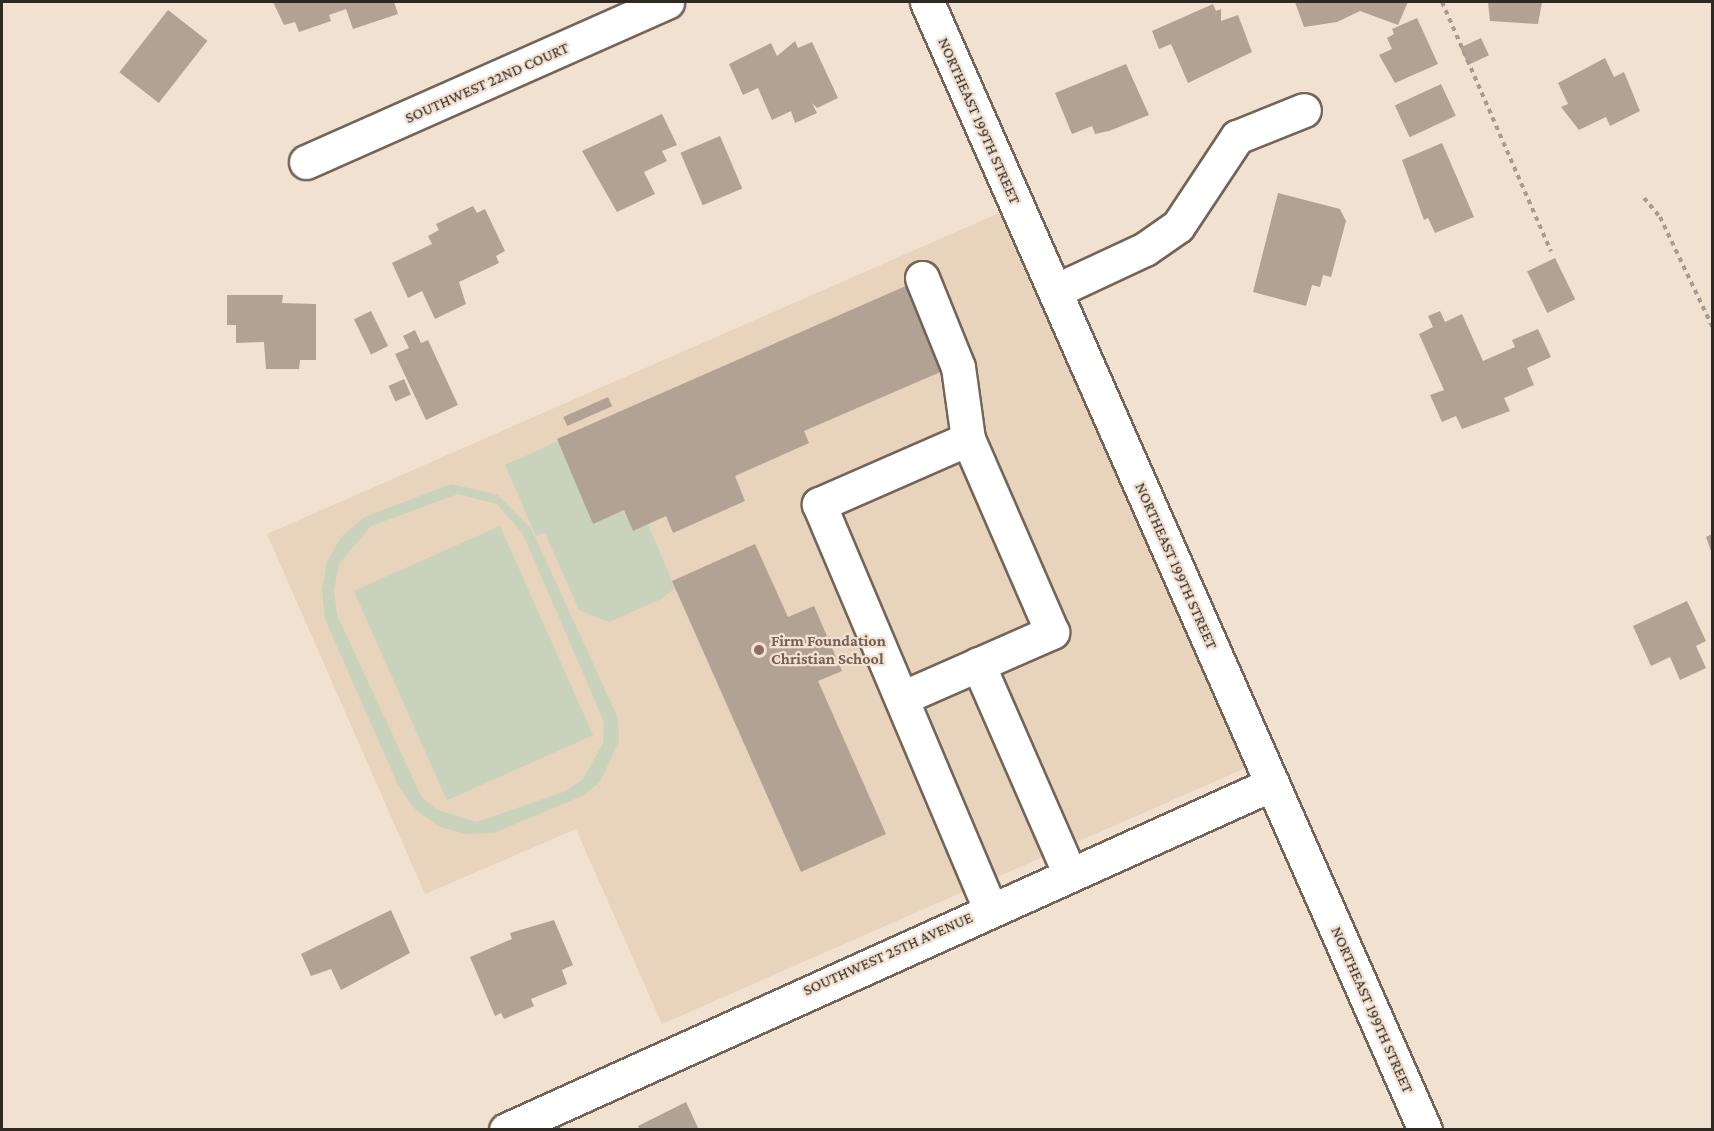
<!DOCTYPE html>
<html>
<head>
<meta charset="utf-8">
<style>
  body { margin:0 }
  #map { position:relative; width:1714px; height:1131px; overflow:hidden; background:#f1e1d1; font-family:"Crimson Pro",serif }
  div>[style] { position:absolute }
  [style*='--x'] { left:calc(var(--x)*1px); top:calc(var(--y)*1px); width:calc(var(--w)*1px); rotate:calc(var(--a)*1deg) }
  .built>* { inset:0; background:#e8d3bd }
  .green>* { inset:0; background:#c9d2ba; transform-origin:0 0 }
  .building>* { inset:0; background:#b1a293; transform-origin:0 0 }
  .path>* { height:4px; margin-top:-2px; transform-origin:0; background:repeating-linear-gradient(90deg,#a79b8f 0 4.5px,transparent 0 9px) }
  .roads { filter:drop-shadow(2px 0 #736557) drop-shadow(-2px 0 #736557) drop-shadow(0 2px #736557) drop-shadow(0 -2px #736557) }
  .minor>* { height:33px; margin:-16.5px; padding:0 16.5px; transform-origin:16.5px; border-radius:16.5px; background:#fff }
  .major>* { height:33px; margin:-16.5px; padding:0 16.5px; transform-origin:16.5px; border-radius:16.5px; background:#fff }
  .dots>* { width:16px; height:16px; translate:-50% -50%; box-sizing:border-box; border:3px solid #f1e1d1; border-radius:50% }
  span { translate:-50% -50%; white-space:nowrap; text-align:center; line-height:1.15; -webkit-text-stroke:4.5px #f1e1d1; paint-order:stroke }
  .street-label { font-size:16px; color:#2f2923 }
  .education-label { font-size:16px; color:#785e54; font-weight:700 }
  .left { translate:0 -50%; text-align:left }
  .frame { position:absolute; inset:0; border:3px solid #2f2923; pointer-events:none }
</style>
</head>
<body>
<div id="map">
  <div class="built">
    <i style="clip-path:polygon(1006px 210px,1250px 766px,662px 1024px,576px 829px,425px 894px,267px 534px)"></i>
  </div>
  <div class="green">
    <i style="clip-path:polygon(558px 441px,593px 523px,624px 510px,633px 531px,648px 524px,675px 588px,661px 599px,609px 622px,579px 610px,545px 533px,536px 536px,505px 465px)"></i>
    <i style="clip-path:polygon(evenodd,451px 484px,498px 495px,531px 528px,618px 718px,619px 741px,600px 782px,582px 796px,494px 833px,465px 834px,438px 826px,415px 809px,398px 785px,325px 619px,322px 590px,327px 561px,342px 536px,365px 517px,451px 484px,458px 494px,497px 504px,523px 534px,604px 722px,603px 743px,583px 779px,566px 791px,477px 822px,437px 810px,421px 796px,337px 615px,334px 590px,339px 564px,371px 526px,458px 494px)"></i>
    <i style="left:500px;top:526px;width:229px;height:160px;rotate:66deg"></i>
  </div>
  <div class="building">
    <i style="clip-path:polygon(273px 2px,394px 2px,398px 14px,353px 29px,346px 9px,329px 15px,331px 21px,299px 32px,295px 22px,284px 25px)"></i>
    <i style="clip-path:polygon(1295px 2px,1408px 2px,1398px 25px,1360px 11px,1337px 22px,1304px 27px)"></i>
    <i style="clip-path:polygon(1488px 2px,1542px 2px,1538px 24px,1490px 21px)"></i>
    <i style="clip-path:polygon(1213px 4px,1216px 11px,1221px 9px,1221px 21px,1238px 15px,1252px 52px,1188px 83px,1171px 44px,1159px 49px,1152px 31px)"></i>
    <i style="left:168px;top:10px;width:50px;height:79px;rotate:38deg"></i>
    <i style="clip-path:polygon(1417px 18px,1438px 64px,1395px 83px,1379px 55px,1392px 49px,1387px 38px,1394px 34px,1392px 29px)"></i>
    <i style="left:1481px;top:38px;width:19px;height:23px;rotate:65deg"></i>
    <i style="clip-path:polygon(795px 41px,798px 48px,812px 42px,838px 98px,817px 108px,812px 103px,817px 113px,795px 123px,791px 111px,772px 120px,758px 88px,743px 95px,729px 64px,771px 43px,777px 56px)"></i>
    <i style="clip-path:polygon(1605px 58px,1614px 77px,1624px 72px,1640px 111px,1610px 126px,1606px 117px,1579px 130px,1561px 107px,1568px 104px,1558px 83px)"></i>
    <i style="clip-path:polygon(1126px 64px,1149px 115px,1109px 131px,1095px 134px,1092px 126px,1072px 134px,1055px 93px)"></i>
    <i style="left:1441px;top:84px;width:35px;height:51px;rotate:65deg"></i>
    <i style="clip-path:polygon(662px 114px,677px 145px,662px 151px,667px 161px,644px 172px,655px 194px,617px 212px,582px 151px)"></i>
    <i style="left:720px;top:136px;width:57px;height:43px;rotate:67deg"></i>
    <i style="clip-path:polygon(1442px 143px,1474px 217px,1435px 233px,1428px 218px,1424px 220px,1402px 160px)"></i>
    <i style="clip-path:polygon(1278px 193px,1340px 209px,1346px 221px,1331px 277px,1323px 275px,1320px 287px,1312px 285px,1306px 306px,1253px 292px)"></i>
    <i style="clip-path:polygon(473px 206px,477px 213px,485px 209px,505px 251px,496px 256px,499px 263px,459px 282px,466px 304px,435px 319px,422px 291px,408px 298px,392px 263px,432px 244px,428px 236px,439px 230px,436px 224px)"></i>
    <i style="left:1555px;top:258px;width:46px;height:31px;rotate:64deg"></i>
    <i style="clip-path:polygon(908px 285px,945px 370px,804px 431px,809px 443px,735px 476px,745px 501px,673px 533px,666px 516px,633px 531px,624px 510px,593px 524px,557px 439px)"></i>
    <i style="clip-path:polygon(227px 295px,283px 295px,282px 303px,316px 304px,316px 360px,300px 360px,299px 369px,266px 369px,264px 342px,236px 343px,236px 325px,227px 325px)"></i>
    <i style="left:371px;top:311px;width:39px;height:19px;rotate:64deg"></i>
    <i style="clip-path:polygon(1440px 311px,1445px 322px,1462px 314px,1483px 361px,1515px 347px,1512px 340px,1538px 329px,1551px 357px,1527px 368px,1534px 385px,1504px 398px,1510px 411px,1462px 429px,1456px 416px,1442px 422px,1430px 395px,1444px 390px,1419px 334px,1433px 327px,1428px 316px)"></i>
    <i style="clip-path:polygon(415px 330px,421px 343px,428px 340px,458px 405px,426px 420px,395px 354px,409px 348px,403px 336px)"></i>
    <i style="left:404px;top:379px;width:17px;height:17px;rotate:66deg"></i>
    <i style="left:608px;top:397px;width:10px;height:49px;rotate:66deg"></i>
    <i style="clip-path:polygon(1712px 534px,1712px 554px,1706px 537px)"></i>
    <i style="clip-path:polygon(755px 544px,788px 617px,814px 606px,842px 671px,818px 681px,886px 834px,801px 872px,672px 581px)"></i>
    <i style="clip-path:polygon(1687px 601px,1706px 641px,1696px 646px,1706px 668px,1680px 680px,1670px 657px,1651px 666px,1633px 626px)"></i>
    <i style="clip-path:polygon(391px 910px,410px 953px,341px 990px,331px 969px,311px 976px,301px 954px)"></i>
    <i style="clip-path:polygon(554px 920px,573px 965px,562px 970px,567px 984px,531px 999px,534px 1006px,504px 1019px,501px 1013px,495px 1016px,470px 957px,512px 939px,510px 933px)"></i>
    <i style="clip-path:polygon(686px 1102px,699px 1130px,640px 1130px,638px 1126px)"></i>
  </div>
  <div class="path">
    <i style="--x:1442;--y:2;--w:272;--a:66.4"></i>
    <i style="--x:1644;--y:198;--w:25;--a:50"></i>
    <i style="--x:1660;--y:217;--w:121;--a:64.5"></i>
  </div>
  <div class="roads">
    <div class="minor">
      <i style="--x:306;--y:162;--w:395;--a:-23.9"></i>
      <i style="--x:922;--y:278;--w:96;--a:68"></i>
      <i style="--x:958;--y:367;--w:73;--a:82.1"></i>
      <i style="--x:1055;--y:291;--w:99;--a:-25"></i>
      <i style="--x:1145;--y:249;--w:40;--a:-34.9"></i>
      <i style="--x:1178;--y:226;--w:107;--a:-56.5"></i>
      <i style="--x:1237;--y:137;--w:72;--a:-21.9"></i>
      <i style="--x:978;--y:664;--w:227;--a:66.4"></i>
      <i style="--x:904;--y:697;--w:162;--a:-23.7"></i>
      <i style="--x:1052;--y:632;--w:210;--a:-113.5"></i>
      <i style="--x:968;--y:439;--w:163;--a:156.4"></i>
      <i style="--x:819;--y:504;--w:439;--a:67.1"></i>
      <i style="--x:506;--y:1130;--w:841;--a:-24.31"></i>
    </div>
    <div class="major">
      <i style="--x:927;--y:2;--w:1233;--a:66.18"></i>
    </div>
  </div>
  <div class="dots">
    <i style="left:759px;top:650px;background:#8d6e63"></i>
  </div>
  <div class="street-label">
    <span style="left:487px;top:83px;rotate:-24deg">SOUTHWEST 22ND COURT</span>
    <span style="left:979px;top:121px;rotate:66deg">NORTHEAST 199TH STREET</span>
    <span style="left:1176px;top:566px;rotate:66deg">NORTHEAST 199TH STREET</span>
    <span style="left:888px;top:954px;rotate:-24deg">SOUTHWEST 25TH AVENUE</span>
    <span style="left:1372px;top:1010px;rotate:66deg">NORTHEAST 199TH STREET</span>
  </div>
  <div class="education-label">
    <span class="left" style="left:771px;top:650px">Firm Foundation<br>Christian School</span>
  </div>
  <div class="frame"></div>
</div>
</body>
</html>
